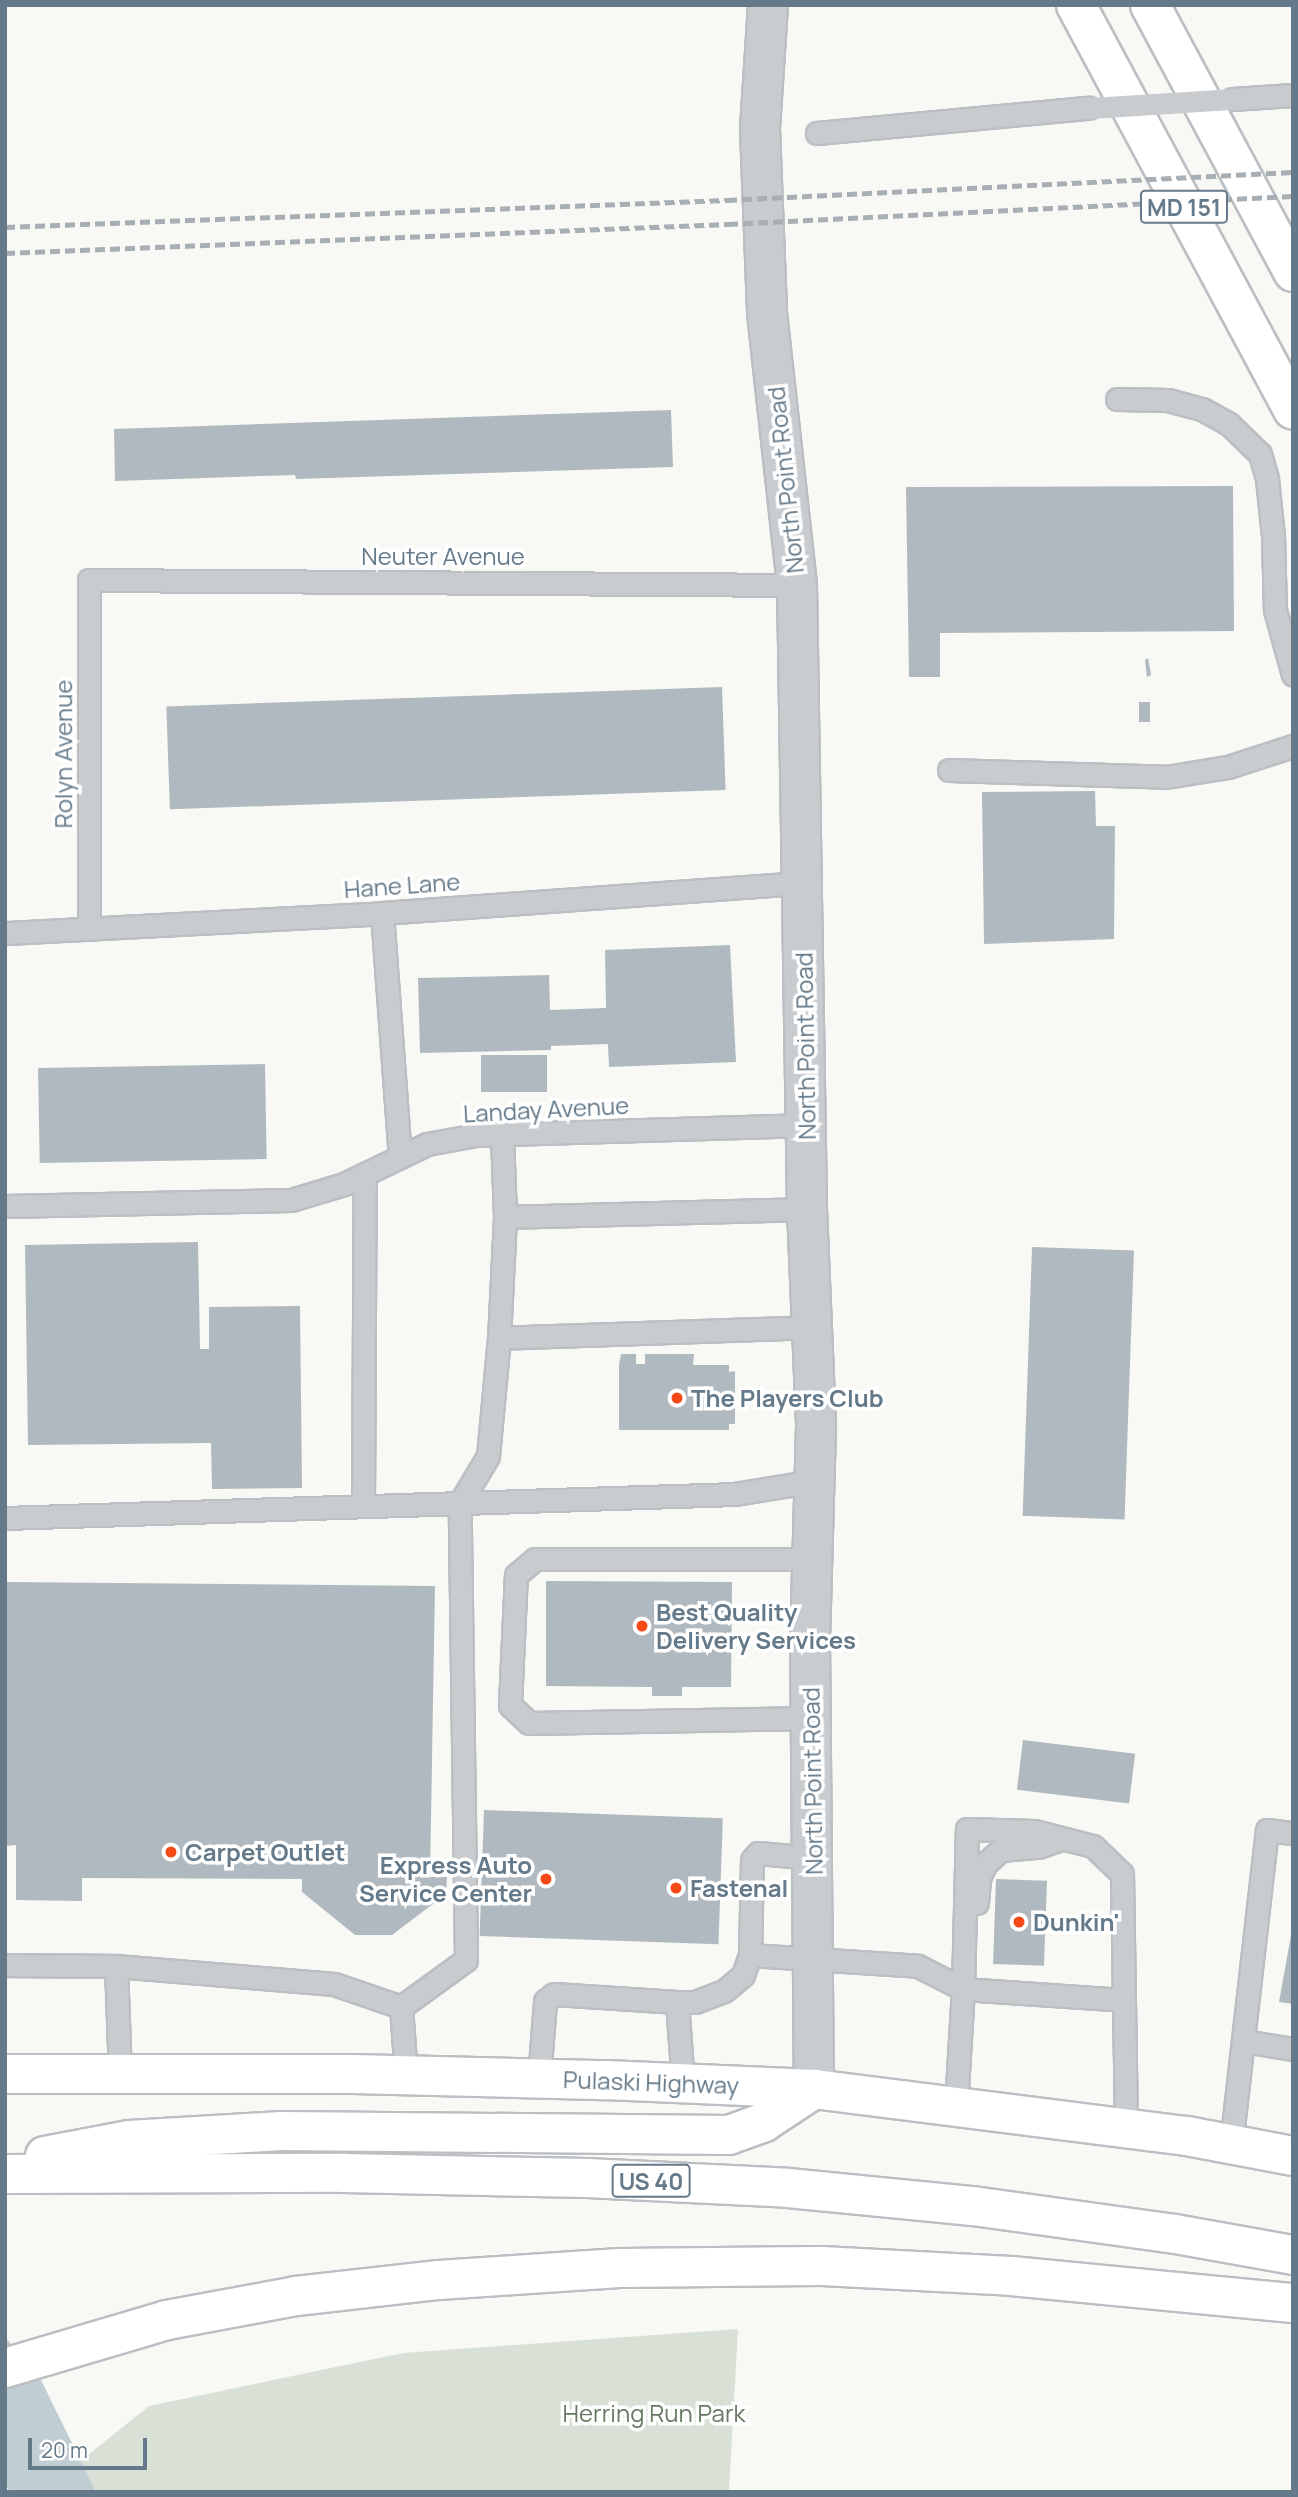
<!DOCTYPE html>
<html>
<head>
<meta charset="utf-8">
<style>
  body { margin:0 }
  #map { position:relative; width:1298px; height:2497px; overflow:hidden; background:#f8f8f5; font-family:Manrope,sans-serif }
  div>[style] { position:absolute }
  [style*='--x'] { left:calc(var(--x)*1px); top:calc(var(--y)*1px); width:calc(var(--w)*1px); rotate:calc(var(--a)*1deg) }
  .green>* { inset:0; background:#d9e1d6 }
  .water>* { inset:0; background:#c0cdd2 }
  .building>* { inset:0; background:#b0b9bf; transform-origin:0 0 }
  .roads { filter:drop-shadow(2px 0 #bbbfc3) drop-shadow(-2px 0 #bbbfc3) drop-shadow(0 2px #bbbfc3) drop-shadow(0 -2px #bbbfc3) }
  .service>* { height:21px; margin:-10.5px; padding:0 10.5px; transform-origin:10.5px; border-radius:10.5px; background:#c8cccf }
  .tertiary>* { height:38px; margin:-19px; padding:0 19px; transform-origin:19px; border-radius:19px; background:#c8cccf }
  .primary>* { height:38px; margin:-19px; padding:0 19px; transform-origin:19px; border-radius:19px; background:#fff }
  .rail>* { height:5px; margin-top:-2.5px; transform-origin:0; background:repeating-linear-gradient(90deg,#a7aeb4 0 10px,transparent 0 15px) }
  .service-bridge>* { height:21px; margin:-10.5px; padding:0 10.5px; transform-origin:10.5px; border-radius:10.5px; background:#c8cccf }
  .dots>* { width:19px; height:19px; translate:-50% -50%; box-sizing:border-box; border:4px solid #fff; border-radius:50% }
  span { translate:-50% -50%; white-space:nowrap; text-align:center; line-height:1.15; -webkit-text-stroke:7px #fff; paint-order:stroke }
  .shield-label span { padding:2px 5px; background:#fff; border:2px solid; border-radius:5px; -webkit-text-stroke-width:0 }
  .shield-label { font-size:23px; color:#647989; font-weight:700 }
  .street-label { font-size:24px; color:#647989 }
  .poi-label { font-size:24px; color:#647989; font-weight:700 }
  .left { translate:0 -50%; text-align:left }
  .right { translate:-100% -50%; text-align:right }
  .park-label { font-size:24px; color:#657a60 }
  .frame { position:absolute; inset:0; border:7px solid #647989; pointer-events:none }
  .scale { position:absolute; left:28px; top:2438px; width:119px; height:32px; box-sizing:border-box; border:4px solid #647989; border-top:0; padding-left:9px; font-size:21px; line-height:24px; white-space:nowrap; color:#647989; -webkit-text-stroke:5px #fff; paint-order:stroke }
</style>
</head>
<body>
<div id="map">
  <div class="green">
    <i style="clip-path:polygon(738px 2329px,729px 2492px,42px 2492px,149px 2406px,403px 2353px)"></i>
  </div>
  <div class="water">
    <i style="clip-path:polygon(5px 2337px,39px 2376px,96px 2492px,10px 2492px,5px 2483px)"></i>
  </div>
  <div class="building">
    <i style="clip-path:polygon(671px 410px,673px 467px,296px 479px,295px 475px,115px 481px,114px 429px)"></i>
    <i style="clip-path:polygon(1233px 486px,1234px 631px,940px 633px,940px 677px,909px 677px,906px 487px)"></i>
    <i style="clip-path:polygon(1148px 658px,1151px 675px,1147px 677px,1145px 660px)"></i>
    <i style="left:722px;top:687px;width:103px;height:556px;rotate:88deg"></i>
    <i style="left:1139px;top:702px;width:11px;height:20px"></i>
    <i style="clip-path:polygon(1095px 791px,1096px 826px,1115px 826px,1114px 939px,984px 944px,982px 792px)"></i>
    <i style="clip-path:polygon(730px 945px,736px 1062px,609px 1067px,608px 1044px,551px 1046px,551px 1050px,420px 1053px,418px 978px,549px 975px,550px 1010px,606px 1008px,605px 950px)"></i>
    <i style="left:481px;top:1055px;width:66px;height:37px"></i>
    <i style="left:265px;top:1064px;width:95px;height:227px;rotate:89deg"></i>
    <i style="clip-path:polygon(198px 1242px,200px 1349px,209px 1349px,209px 1307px,300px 1306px,302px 1488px,212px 1489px,211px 1443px,28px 1445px,25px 1245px)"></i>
    <i style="left:1032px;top:1247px;width:102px;height:269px;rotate:2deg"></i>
    <i style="clip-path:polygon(621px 1354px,636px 1354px,636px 1364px,645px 1364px,645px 1354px,694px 1354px,693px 1365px,729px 1365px,729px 1372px,735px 1371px,735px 1424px,729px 1424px,729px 1430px,619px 1430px,619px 1365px)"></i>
    <i style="clip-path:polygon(546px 1581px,732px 1582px,731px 1687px,682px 1687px,682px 1696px,652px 1696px,652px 1687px,546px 1686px)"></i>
    <i style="clip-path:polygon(5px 1582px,435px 1586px,430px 1877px,447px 1877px,446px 1894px,392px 1935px,355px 1935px,302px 1892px,302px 1879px,82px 1878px,82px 1901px,16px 1900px,16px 1845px,5px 1846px)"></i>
    <i style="left:1023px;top:1740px;width:113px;height:50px;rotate:7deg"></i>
    <i style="left:484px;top:1810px;width:239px;height:126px;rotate:2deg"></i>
    <i style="left:996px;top:1879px;width:51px;height:85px;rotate:2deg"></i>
    <i style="clip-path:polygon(1291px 1935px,1293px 1935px,1293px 2004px,1279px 2002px)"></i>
  </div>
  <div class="roads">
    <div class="service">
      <i style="--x:1232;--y:99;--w:61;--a:-3.8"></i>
      <i style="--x:817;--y:133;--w:273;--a:-5.3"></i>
      <i style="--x:1117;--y:399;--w:51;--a:1.1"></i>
      <i style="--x:1168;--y:400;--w:35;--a:15"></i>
      <i style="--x:1202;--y:409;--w:31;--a:29"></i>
      <i style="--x:1229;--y:424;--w:43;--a:44.1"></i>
      <i style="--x:1260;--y:454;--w:26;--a:74"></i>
      <i style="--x:1267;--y:479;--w:57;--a:84"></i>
      <i style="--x:1273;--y:536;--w:74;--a:88.5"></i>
      <i style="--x:1275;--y:610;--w:67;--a:74.5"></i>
      <i style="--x:949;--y:770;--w:217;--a:1.8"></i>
      <i style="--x:1166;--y:777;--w:63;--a:-9.2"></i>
      <i style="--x:1228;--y:767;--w:68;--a:-17.9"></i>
      <i style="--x:382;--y:913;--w:245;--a:85.8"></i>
      <i style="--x:89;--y:929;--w:349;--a:-90"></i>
      <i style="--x:89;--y:580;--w:708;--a:0.4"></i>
      <i style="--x:5;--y:933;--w:378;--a:-3"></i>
      <i style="--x:382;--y:913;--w:421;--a:-4.1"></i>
      <i style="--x:502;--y:1135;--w:82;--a:87.9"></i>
      <i style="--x:505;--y:1217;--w:121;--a:92.8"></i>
      <i style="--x:499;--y:1338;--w:314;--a:-2"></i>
      <i style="--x:5;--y:1206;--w:286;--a:-1.2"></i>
      <i style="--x:291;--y:1200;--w:55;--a:-16.8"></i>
      <i style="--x:344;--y:1184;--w:92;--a:-25.7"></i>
      <i style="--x:427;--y:1144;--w:50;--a:-10.4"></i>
      <i style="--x:476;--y:1135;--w:331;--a:-1.7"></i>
      <i style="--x:505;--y:1217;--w:302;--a:-1.5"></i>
      <i style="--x:363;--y:1506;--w:332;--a:-89.7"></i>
      <i style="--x:5;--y:1518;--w:730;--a:-1.88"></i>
      <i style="--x:735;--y:1494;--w:80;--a:-9.3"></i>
      <i style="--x:811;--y:1718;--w:282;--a:179"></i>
      <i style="--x:529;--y:1723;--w:26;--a:-137"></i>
      <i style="--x:510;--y:1705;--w:130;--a:-87.4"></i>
      <i style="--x:516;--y:1575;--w:25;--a:-40"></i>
      <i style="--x:535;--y:1559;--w:277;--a:0"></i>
      <i style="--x:813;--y:1858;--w:55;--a:-174.8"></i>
      <i style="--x:758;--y:1853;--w:9;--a:131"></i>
      <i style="--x:752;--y:1860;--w:95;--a:91.2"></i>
      <i style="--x:750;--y:1955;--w:168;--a:3.7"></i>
      <i style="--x:918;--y:1966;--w:51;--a:27.1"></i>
      <i style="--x:963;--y:1989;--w:160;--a:3.9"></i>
      <i style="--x:977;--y:1903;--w:25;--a:-85"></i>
      <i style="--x:979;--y:1878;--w:17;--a:-65"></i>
      <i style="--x:986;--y:1863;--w:20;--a:-41"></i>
      <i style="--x:1001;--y:1850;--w:37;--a:-5"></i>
      <i style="--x:1038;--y:1847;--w:21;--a:-19"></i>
      <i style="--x:5;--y:1965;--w:111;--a:0.5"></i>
      <i style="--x:116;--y:1966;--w:108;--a:87.9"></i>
      <i style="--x:116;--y:1966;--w:219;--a:4.7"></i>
      <i style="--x:334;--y:1984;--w:71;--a:18.9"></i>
      <i style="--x:677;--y:2002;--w:18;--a:0"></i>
      <i style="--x:695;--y:2002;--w:31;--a:-21"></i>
      <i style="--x:724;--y:1991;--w:25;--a:-40"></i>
      <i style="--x:743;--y:1975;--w:21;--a:-71"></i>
      <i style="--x:1244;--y:2041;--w:50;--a:9.3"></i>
      <i style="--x:406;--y:2076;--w:69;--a:-94.1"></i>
      <i style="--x:401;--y:2007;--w:80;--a:-35.9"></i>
      <i style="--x:466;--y:1960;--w:457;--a:-90.8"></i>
      <i style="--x:460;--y:1503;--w:55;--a:-59.2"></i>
      <i style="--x:488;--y:1456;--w:119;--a:-84.7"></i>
      <i style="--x:539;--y:2078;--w:77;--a:-85.5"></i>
      <i style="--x:545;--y:2001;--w:11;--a:-38"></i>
      <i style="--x:554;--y:1994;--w:123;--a:3.7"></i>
      <i style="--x:677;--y:2002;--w:81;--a:85.8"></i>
      <i style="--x:956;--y:2106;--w:117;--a:-86.6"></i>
      <i style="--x:963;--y:1989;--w:160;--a:-88.6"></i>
      <i style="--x:967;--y:1829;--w:67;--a:1.7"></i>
      <i style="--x:1034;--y:1831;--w:61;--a:14.3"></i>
      <i style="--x:1093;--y:1846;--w:40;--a:44"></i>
      <i style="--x:1122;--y:1874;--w:254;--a:89.1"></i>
      <i style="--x:1231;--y:2145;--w:317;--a:-83.5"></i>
      <i style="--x:1267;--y:1830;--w:26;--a:7"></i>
    </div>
    <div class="tertiary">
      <i style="--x:768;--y:5;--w:124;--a:93.7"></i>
      <i style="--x:760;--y:129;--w:184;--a:87.8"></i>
      <i style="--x:767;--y:313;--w:274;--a:83.7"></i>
      <i style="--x:797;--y:585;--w:624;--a:89.08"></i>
      <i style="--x:807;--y:1209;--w:218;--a:87.6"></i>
      <i style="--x:816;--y:1427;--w:212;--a:91.6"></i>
      <i style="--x:810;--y:1639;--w:450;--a:89.5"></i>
    </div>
    <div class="primary">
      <i style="--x:1076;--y:5;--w:459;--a:61.8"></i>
      <i style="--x:1150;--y:5;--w:303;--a:61.8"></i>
      <i style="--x:5;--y:2074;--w:348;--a:0"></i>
      <i style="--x:353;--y:2074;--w:253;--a:1.4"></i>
      <i style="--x:606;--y:2080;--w:208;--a:2.5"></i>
      <i style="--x:814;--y:2089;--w:376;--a:7.2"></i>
      <i style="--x:1187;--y:2136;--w:108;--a:10.7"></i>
      <i style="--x:45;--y:2156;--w:86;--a:-10.8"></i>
      <i style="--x:129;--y:2140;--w:153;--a:-3.4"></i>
      <i style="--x:282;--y:2131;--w:447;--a:0.5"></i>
      <i style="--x:729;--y:2135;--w:37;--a:-20"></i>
      <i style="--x:764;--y:2122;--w:60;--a:-33.4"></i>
      <i style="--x:5;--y:2174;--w:339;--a:-0.2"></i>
      <i style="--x:344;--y:2173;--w:243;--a:1.2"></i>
      <i style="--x:587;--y:2178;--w:201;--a:2.8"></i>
      <i style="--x:788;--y:2188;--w:186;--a:5.6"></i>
      <i style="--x:973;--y:2206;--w:204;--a:7.9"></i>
      <i style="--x:1175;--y:2234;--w:120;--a:10.1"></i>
      <i style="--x:5;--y:2368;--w:169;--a:-16.5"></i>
      <i style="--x:167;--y:2320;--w:131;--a:-10.5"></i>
      <i style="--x:296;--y:2296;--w:144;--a:-6.4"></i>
      <i style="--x:439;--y:2280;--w:181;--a:-3.8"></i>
      <i style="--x:620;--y:2268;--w:202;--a:-0.6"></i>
      <i style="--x:822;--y:2266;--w:189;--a:3"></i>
      <i style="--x:1011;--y:2276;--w:283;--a:5.5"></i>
    </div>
  </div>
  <div class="rail">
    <i style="--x:5;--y:227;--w:723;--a:-2.14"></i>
    <i style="--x:727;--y:200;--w:567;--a:-2.83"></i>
    <i style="--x:5;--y:253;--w:724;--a:-2.3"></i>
    <i style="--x:728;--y:224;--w:566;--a:-2.84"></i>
  </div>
  <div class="service-bridge">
    <i style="--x:1089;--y:108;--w:143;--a:-3.6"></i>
  </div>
  <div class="dots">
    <i style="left:677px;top:1398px;background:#f54a18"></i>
    <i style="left:642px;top:1626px;background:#f54a18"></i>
    <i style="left:171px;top:1852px;background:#f54a18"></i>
    <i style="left:546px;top:1879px;background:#f54a18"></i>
    <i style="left:676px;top:1888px;background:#f54a18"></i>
    <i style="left:1019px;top:1922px;background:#f54a18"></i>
  </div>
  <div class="shield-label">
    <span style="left:1184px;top:207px">MD 151</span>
    <span style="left:651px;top:2181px">US 40</span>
  </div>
  <div class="street-label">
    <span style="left:785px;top:480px;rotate:-96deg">North Point Road</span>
    <span style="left:443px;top:556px">Neuter Avenue</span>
    <span style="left:63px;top:754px;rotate:-90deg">Rolyn Avenue</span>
    <span style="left:402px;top:885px;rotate:-4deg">Hane Lane</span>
    <span style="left:805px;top:1046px;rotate:-91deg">North Point Road</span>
    <span style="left:546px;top:1109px;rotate:-3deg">Landay Avenue</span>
    <span style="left:812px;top:1781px;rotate:-91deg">North Point Road</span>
    <span style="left:651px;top:2082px;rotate:2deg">Pulaski Highway</span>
  </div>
  <div class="poi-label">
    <span class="left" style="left:691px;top:1398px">The Players Club</span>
    <span class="left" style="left:656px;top:1626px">Best Quality<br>Delivery Services</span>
    <span class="left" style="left:185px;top:1852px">Carpet Outlet</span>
    <span class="right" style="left:532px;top:1879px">Express Auto<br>Service Center</span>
    <span class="left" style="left:690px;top:1888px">Fastenal</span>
    <span class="left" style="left:1033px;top:1922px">Dunkin'</span>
  </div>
  <div class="park-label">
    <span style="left:654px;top:2413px">Herring Run Park</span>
  </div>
  <div class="frame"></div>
  <div class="scale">20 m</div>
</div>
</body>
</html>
